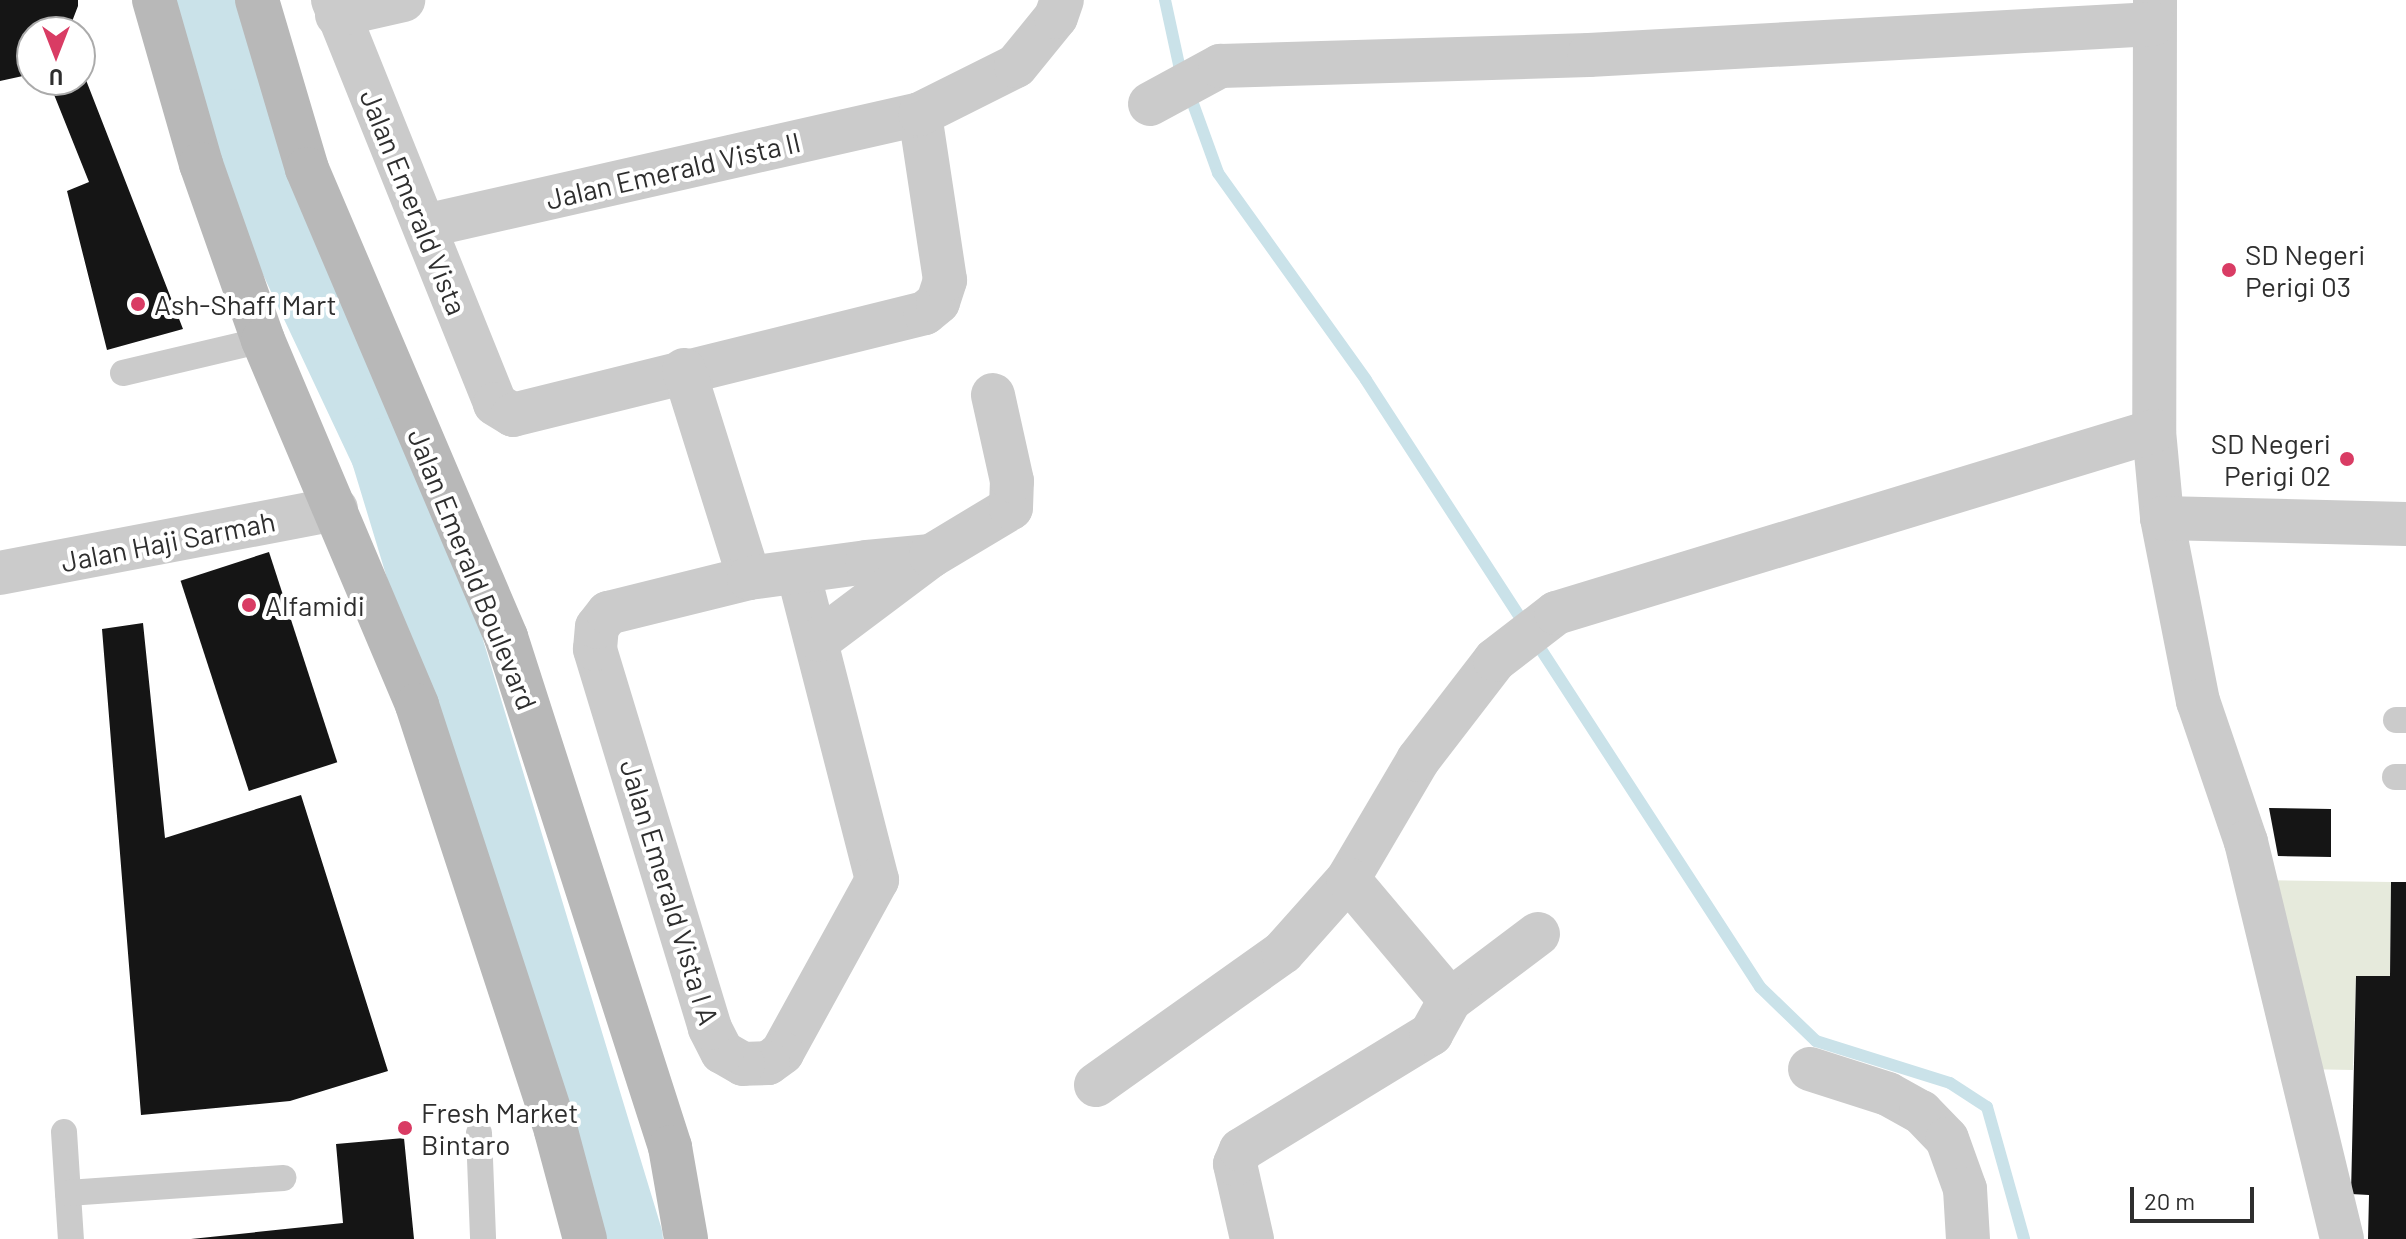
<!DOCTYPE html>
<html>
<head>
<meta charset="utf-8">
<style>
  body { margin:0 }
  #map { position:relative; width:2406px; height:1239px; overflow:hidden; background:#fff; font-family:Barlow,sans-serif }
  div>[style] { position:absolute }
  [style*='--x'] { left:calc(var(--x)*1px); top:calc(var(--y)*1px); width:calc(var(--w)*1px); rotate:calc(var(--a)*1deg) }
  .green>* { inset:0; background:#e6eadc }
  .stream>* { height:12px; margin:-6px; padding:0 6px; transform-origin:6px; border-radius:6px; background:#cae2e9 }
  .river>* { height:74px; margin:-37px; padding:0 37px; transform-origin:37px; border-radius:37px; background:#cae2e9 }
  .building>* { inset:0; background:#151515; transform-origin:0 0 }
  .service>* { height:26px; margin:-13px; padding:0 13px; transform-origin:13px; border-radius:13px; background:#cbcbcb }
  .minor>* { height:44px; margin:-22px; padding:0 22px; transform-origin:22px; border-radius:22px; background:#cbcbcb }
  .secondary>* { height:44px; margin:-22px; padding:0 22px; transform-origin:22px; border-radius:22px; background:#b8b8b8 }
  .dots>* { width:22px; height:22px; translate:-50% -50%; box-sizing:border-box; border:4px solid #fff; border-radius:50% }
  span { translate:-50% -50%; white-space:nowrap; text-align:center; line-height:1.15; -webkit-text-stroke:8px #fff; paint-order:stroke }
  .street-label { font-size:28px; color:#2e2e2e }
  .poi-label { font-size:28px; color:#2e2e2e }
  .left { translate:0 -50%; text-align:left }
  .right { translate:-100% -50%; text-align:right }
  .north { position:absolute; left:16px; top:16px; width:80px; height:80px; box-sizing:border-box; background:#fff; border:2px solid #ababab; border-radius:50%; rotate:180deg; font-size:22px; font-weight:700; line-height:32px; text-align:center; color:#2e2e2e }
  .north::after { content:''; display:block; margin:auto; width:28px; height:36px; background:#d93c64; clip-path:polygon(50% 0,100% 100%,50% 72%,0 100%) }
  .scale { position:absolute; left:2130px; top:1187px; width:124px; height:36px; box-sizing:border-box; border:4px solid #2e2e2e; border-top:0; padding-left:10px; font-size:24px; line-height:28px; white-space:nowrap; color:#2e2e2e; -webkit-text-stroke:6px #fff; paint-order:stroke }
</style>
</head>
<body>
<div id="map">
  <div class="green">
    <i style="clip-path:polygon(2258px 880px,2391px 882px,2390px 976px,2356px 976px,2353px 1070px,2300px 1069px)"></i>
  </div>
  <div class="stream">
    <i style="--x:1165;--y:0;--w:66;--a:77.8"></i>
    <i style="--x:1179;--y:65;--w:115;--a:70.1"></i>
    <i style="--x:1218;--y:173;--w:254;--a:54.4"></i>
    <i style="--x:1366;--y:380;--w:724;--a:57.01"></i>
    <i style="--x:1760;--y:987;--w:78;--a:44"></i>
    <i style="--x:1816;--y:1041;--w:140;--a:17.4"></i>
    <i style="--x:1950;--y:1083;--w:44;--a:33"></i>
    <i style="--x:1987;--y:1107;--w:137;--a:74.3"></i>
  </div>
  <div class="river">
    <i style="--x:197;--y:0;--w:131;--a:73.6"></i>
    <i style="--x:234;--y:126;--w:362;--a:64.8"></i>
    <i style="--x:388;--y:454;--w:820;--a:73.13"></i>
  </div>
  <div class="building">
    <i style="clip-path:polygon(0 0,78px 0,78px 6px,68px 32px,32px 32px,32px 74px,0 81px)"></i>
    <i style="clip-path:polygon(86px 80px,183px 329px,107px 350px,67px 191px,89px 182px,53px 92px)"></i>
    <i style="left:269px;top:552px;width:221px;height:93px;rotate:72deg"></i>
    <i style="clip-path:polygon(143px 623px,165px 838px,301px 795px,388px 1071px,290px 1101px,141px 1115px,102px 629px)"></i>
    <i style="clip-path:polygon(2269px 808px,2331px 809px,2331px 857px,2278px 856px)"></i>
    <i style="clip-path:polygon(2391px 882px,2406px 882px,2406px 1239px,2368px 1239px,2369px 1195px,2351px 1194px,2356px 976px,2390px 976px)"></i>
    <i style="clip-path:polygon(404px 1138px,414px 1239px,191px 1239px,343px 1223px,336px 1144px)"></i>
  </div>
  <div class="service">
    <i style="--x:123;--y:373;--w:144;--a:-13.3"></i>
    <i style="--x:2396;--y:720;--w:10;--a:0"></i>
    <i style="--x:2395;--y:777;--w:11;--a:0"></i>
    <i style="--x:64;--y:1132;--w:107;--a:86.3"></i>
    <i style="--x:479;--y:1133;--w:106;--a:87.8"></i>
    <i style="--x:68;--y:1193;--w:216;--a:-4"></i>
  </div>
  <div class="minor">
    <i style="--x:333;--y:0;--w:435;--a:68.1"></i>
    <i style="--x:495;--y:404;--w:21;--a:31"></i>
    <i style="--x:513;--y:415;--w:424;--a:-13.9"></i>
    <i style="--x:925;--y:313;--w:17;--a:-40"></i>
    <i style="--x:938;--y:302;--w:23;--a:-72"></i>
    <i style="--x:945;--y:280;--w:168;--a:-98.6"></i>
    <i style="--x:2155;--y:0;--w:431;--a:90.1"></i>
    <i style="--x:2154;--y:431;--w:87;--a:84.7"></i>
    <i style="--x:2162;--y:518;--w:187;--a:78.9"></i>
    <i style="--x:2198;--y:701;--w:149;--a:71.2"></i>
    <i style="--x:2246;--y:842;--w:408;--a:76.4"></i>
    <i style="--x:337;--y:15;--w:68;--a:-12.8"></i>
    <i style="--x:1150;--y:104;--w:80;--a:-28.5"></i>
    <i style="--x:1220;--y:66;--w:369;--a:-1.7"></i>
    <i style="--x:1589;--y:55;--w:565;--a:-3.15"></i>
    <i style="--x:425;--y:226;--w:508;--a:-12.75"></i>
    <i style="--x:920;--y:114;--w:107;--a:-26.6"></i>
    <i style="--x:1016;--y:66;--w:63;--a:-50.8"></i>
    <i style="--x:1056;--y:17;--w:18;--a:-71"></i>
    <i style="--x:684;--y:370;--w:218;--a:72.6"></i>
    <i style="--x:2162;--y:518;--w:244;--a:1.4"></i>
    <i style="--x:798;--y:572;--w:318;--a:75.6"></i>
    <i style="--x:877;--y:880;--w:197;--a:118.8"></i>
    <i style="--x:782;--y:1053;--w:17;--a:144"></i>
    <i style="--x:768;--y:1063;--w:25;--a:178"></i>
    <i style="--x:743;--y:1064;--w:24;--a:-150"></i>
    <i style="--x:722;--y:1052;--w:27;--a:-117"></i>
    <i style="--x:710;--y:1028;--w:396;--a:-106.9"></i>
    <i style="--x:595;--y:649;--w:22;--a:-85"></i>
    <i style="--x:597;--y:627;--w:18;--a:-52"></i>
    <i style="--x:608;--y:613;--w:145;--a:-13.9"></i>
    <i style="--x:749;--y:578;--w:119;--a:-7.7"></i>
    <i style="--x:867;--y:562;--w:64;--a:-5.4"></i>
    <i style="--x:0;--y:573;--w:342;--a:-10.8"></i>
    <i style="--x:819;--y:640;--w:140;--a:-36.9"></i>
    <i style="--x:931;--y:556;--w:93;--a:-31"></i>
    <i style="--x:1011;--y:508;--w:27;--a:-88"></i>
    <i style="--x:1012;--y:481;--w:88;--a:-102.5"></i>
    <i style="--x:1450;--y:1000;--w:110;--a:-36.9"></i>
    <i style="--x:1810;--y:1069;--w:82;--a:17.8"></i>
    <i style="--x:1888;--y:1094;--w:38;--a:29"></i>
    <i style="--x:1921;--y:1112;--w:37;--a:46"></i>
    <i style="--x:1947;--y:1139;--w:53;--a:70.2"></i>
    <i style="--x:1965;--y:1189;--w:50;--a:86.6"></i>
    <i style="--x:1096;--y:1085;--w:229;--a:-35.4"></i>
    <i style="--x:1283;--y:952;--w:98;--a:-48.3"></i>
    <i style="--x:1348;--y:879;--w:138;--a:-59.5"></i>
    <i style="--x:1418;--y:760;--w:126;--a:-52.4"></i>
    <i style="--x:1495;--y:660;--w:77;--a:-37.6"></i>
    <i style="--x:1556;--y:613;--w:625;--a:-16.93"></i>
    <i style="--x:1252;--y:1239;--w:77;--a:-102.8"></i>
    <i style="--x:1235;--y:1164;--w:15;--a:-67"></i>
    <i style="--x:1241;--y:1150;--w:223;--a:-31.4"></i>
    <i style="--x:1431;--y:1034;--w:39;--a:-61"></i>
    <i style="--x:1450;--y:1000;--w:158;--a:-130.1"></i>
  </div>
  <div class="secondary">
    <i style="--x:154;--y:0;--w:171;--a:74"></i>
    <i style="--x:201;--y:164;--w:187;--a:70.6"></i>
    <i style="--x:263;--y:340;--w:396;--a:67.1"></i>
    <i style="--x:417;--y:705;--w:448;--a:71.9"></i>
    <i style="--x:556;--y:1131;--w:112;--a:75"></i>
    <i style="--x:257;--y:0;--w:176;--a:73.5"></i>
    <i style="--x:307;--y:169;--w:509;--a:66.96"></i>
    <i style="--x:506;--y:637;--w:536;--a:72.17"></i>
    <i style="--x:670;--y:1147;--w:93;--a:80.1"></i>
  </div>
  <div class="dots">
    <i style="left:2229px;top:270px;background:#d93c64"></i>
    <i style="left:138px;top:304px;background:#d93c64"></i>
    <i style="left:2347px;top:459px;background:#d93c64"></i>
    <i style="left:249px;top:605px;background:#d93c64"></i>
    <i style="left:405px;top:1128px;background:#d93c64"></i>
  </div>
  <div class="street-label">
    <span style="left:673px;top:170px;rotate:-13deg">Jalan Emerald Vista II</span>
    <span style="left:414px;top:202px;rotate:68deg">Jalan Emerald Vista</span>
    <span style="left:168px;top:541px;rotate:-11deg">Jalan Haji Sarmah</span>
    <span style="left:473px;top:569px;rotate:68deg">Jalan Emerald Boulevard</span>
    <span style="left:670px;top:892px;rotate:73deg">Jalan Emerald Vista I A</span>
  </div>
  <div class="poi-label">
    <span class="left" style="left:2245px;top:270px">SD Negeri<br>Perigi 03</span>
    <span class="left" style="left:154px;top:304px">Ash-Shaff Mart</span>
    <span class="right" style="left:2331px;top:459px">SD Negeri<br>Perigi 02</span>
    <span class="left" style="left:265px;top:605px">Alfamidi</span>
    <span class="left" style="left:421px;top:1128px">Fresh Market<br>Bintaro</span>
  </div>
  <div class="north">U</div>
  <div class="scale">20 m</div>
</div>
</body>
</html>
